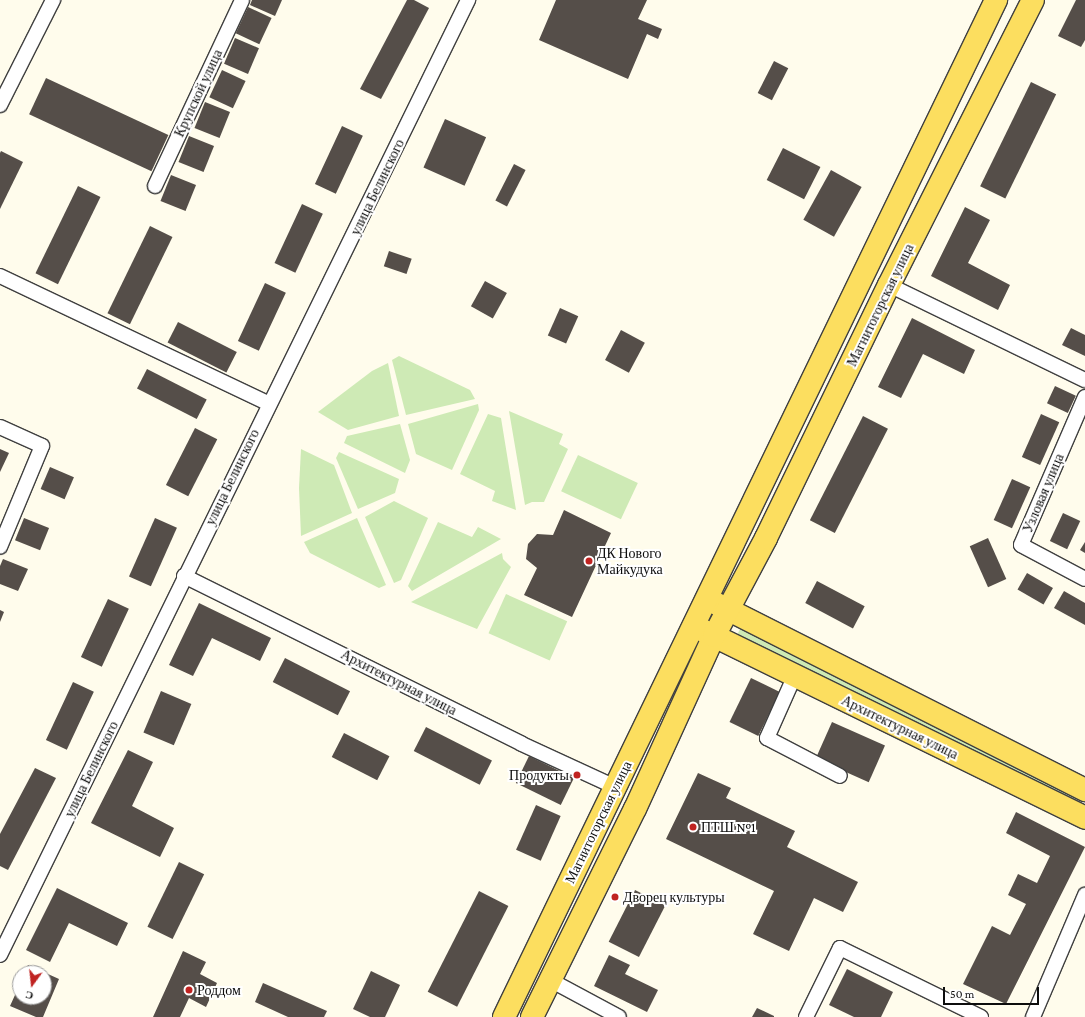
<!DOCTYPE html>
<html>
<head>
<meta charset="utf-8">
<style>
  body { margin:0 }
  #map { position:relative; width:1085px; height:1017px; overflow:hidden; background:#fffcec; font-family:"Crimson Pro",serif }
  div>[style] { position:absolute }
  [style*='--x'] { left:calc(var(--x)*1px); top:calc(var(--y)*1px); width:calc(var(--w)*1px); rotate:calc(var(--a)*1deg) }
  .green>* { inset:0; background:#ceeab5; transform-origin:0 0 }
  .building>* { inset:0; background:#554e49; transform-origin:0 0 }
  .roads { filter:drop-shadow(1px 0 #404040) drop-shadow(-1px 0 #404040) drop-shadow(0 1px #404040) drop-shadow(0 -1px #404040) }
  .street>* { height:14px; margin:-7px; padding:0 7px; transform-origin:7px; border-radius:7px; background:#fff }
  .primary>* { height:22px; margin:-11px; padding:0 11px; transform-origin:11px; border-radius:11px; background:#fcde5f }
  .dots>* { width:11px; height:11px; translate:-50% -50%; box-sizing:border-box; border:2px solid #fff; border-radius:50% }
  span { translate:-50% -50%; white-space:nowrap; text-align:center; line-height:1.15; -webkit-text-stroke:4px #fff; paint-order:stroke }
  .street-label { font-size:14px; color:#0d0d0d }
  .poi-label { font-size:14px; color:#0d0d0d }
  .left { translate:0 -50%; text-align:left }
  .right { translate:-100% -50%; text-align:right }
  .north { position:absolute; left:12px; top:965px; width:40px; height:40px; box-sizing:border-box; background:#fff; border:1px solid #9e9e9e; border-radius:50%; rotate:195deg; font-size:11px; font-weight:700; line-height:16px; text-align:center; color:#0d0d0d }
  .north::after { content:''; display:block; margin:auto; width:14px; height:18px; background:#c02321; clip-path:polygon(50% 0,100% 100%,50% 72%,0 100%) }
  .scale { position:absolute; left:943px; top:987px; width:96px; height:18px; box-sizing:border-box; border:2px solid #0d0d0d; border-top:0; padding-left:5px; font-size:12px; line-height:14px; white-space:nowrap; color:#0d0d0d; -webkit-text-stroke:3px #fff; paint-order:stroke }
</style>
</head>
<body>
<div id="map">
  <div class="green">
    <i style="clip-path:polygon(399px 356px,470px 390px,475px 399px,406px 415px,392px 360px)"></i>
    <i style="clip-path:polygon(388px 363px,399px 416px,348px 430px,318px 412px,372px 371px)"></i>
    <i style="clip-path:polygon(478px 404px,479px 410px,452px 470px,416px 454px,408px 424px)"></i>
    <i style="clip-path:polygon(509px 411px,563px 434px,559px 444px,568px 449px,544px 502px,532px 502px,525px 505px)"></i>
    <i style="clip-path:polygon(488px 414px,501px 418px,516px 510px,492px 501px,495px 491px,460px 474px)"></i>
    <i style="clip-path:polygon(400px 424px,410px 460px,405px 473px,344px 443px,347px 436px)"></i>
    <i style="clip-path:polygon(301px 449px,334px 465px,352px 513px,301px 536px,299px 488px)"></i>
    <i style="clip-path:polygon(339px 452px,399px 479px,395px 493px,358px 509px,336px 458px)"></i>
    <i style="left:578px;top:455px;width:66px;height:40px;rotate:25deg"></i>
    <i style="clip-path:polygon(394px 501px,428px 518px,401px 580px,394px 583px,365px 517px)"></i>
    <i style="clip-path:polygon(357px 518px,386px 585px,379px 588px,310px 553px,304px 542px)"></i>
    <i style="clip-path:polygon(438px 522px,472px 537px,478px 527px,501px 539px,412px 591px,408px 586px)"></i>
    <i style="clip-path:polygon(502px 553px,503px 559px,511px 567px,477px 629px,411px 602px)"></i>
    <i style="left:506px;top:594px;width:67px;height:43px;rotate:24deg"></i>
    <i style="left:743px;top:623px;width:382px;height:19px;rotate:26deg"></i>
  </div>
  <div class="building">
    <i style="clip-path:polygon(252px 0,282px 0,275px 16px,250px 5px)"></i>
    <i style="clip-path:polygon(407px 0,414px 0,429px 8px,381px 99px,360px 89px)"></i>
    <i style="clip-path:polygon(556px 0,647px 0,638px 19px,662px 29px,658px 39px,647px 34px,628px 79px,539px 40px)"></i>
    <i style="clip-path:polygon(1076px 0,1085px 0,1085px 40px,1081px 47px,1058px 36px)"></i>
    <i style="left:248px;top:7px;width:26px;height:29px;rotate:25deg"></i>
    <i style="left:235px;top:38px;width:26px;height:28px;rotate:23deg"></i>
    <i style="left:774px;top:61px;width:16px;height:36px;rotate:27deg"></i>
    <i style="left:222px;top:70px;width:26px;height:30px;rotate:25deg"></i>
    <i style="left:46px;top:78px;width:135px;height:40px;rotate:25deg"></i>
    <i style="left:1031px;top:82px;width:28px;height:116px;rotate:26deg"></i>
    <i style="left:205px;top:102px;width:27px;height:28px;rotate:22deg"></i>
    <i style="left:445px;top:119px;width:45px;height:53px;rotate:24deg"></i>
    <i style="left:342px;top:126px;width:23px;height:64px;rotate:25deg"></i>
    <i style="left:189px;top:136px;width:27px;height:28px;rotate:22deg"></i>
    <i style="left:783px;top:148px;width:42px;height:36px;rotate:27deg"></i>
    <i style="clip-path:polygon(1px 151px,23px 162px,0 209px,0 153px)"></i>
    <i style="left:514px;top:164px;width:13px;height:41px;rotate:27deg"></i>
    <i style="left:831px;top:170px;width:35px;height:57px;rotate:29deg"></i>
    <i style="left:171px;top:175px;width:27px;height:28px;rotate:22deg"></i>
    <i style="left:78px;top:186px;width:25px;height:97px;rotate:26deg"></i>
    <i style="left:302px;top:204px;width:23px;height:65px;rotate:25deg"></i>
    <i style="clip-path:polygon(965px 207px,990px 220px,968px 263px,1010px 285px,998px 310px,931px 276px)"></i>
    <i style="left:150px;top:226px;width:25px;height:97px;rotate:26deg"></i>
    <i style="left:389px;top:251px;width:24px;height:16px;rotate:19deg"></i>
    <i style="left:485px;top:281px;width:25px;height:29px;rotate:29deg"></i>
    <i style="left:265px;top:283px;width:23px;height:64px;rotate:25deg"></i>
    <i style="left:560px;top:308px;width:20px;height:30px;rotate:24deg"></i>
    <i style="clip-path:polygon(912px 318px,975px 350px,964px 374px,923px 354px,901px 398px,878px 387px)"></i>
    <i style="left:178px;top:322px;width:66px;height:23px;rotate:27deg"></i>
    <i style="clip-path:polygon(1071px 328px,1085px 335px,1085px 356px,1062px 345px)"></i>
    <i style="left:621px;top:330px;width:27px;height:34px;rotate:28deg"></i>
    <i style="left:147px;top:369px;width:67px;height:22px;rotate:27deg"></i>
    <i style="left:1055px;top:386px;width:23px;height:19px;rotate:25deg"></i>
    <i style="left:1041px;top:414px;width:20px;height:47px;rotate:24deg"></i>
    <i style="left:863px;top:416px;width:28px;height:117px;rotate:27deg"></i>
    <i style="left:195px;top:428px;width:25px;height:64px;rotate:27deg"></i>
    <i style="clip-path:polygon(0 449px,9px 453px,0 472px)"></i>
    <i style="left:50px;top:467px;width:26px;height:24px;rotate:23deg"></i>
    <i style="left:1012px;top:479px;width:20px;height:45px;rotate:24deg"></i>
    <i style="clip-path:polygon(564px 510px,611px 533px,572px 617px,524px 595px,537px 568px,526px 559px,528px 544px,537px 534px,553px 535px)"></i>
    <i style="left:1063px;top:513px;width:19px;height:31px;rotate:25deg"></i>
    <i style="left:24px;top:518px;width:27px;height:24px;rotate:22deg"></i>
    <i style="left:155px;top:518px;width:24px;height:64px;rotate:24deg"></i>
    <i style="left:988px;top:538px;width:45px;height:20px;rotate:66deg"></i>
    <i style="clip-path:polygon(1085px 542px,1085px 553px,1080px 550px)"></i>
    <i style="clip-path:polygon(3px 559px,28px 569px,18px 591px,0 584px,0 566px)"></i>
    <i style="left:1027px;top:573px;width:30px;height:19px;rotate:30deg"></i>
    <i style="left:817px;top:581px;width:54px;height:25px;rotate:28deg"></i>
    <i style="clip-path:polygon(1064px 591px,1085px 603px,1085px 625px,1054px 608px)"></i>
    <i style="left:108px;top:599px;width:23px;height:64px;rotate:25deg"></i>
    <i style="clip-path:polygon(199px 603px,271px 638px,260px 661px,212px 638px,193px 676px,169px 665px)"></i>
    <i style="clip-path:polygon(0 610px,4px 612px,0 622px)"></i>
    <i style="left:285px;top:658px;width:73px;height:27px;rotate:27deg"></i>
    <i style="left:751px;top:678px;width:32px;height:49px;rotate:26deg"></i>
    <i style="left:73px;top:682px;width:23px;height:64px;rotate:25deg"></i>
    <i style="left:161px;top:691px;width:33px;height:45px;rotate:23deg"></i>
    <i style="left:832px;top:722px;width:58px;height:40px;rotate:24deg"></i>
    <i style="left:426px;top:727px;width:74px;height:27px;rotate:27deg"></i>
    <i style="left:344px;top:733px;width:51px;height:27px;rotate:27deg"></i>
    <i style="clip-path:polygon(128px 750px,153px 762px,132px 806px,174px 828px,160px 857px,91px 823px)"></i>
    <i style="left:529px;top:756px;width:50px;height:30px;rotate:26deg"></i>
    <i style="clip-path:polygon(35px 768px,56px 778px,8px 870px,0 866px,0 834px)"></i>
    <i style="clip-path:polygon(698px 773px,731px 788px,726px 798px,795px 831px,787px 847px,858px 882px,843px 912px,814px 898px,789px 951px,753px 934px,774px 891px,666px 839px)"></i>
    <i style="left:536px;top:805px;width:27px;height:49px;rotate:24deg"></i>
    <i style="clip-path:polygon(1016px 812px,1085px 847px,1006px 1004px,963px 984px,992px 926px,1010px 935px,1026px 904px,1008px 895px,1018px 874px,1037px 883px,1050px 856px,1006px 833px)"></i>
    <i style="left:179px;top:862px;width:28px;height:72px;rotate:26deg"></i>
    <i style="clip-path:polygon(57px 888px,128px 923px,117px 946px,69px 923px,50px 962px,26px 950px)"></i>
    <i style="left:635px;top:890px;width:34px;height:58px;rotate:27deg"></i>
    <i style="left:479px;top:891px;width:33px;height:113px;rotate:27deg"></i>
    <i style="clip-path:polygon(183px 951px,206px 962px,200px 974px,217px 983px,206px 1007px,189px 998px,180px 1017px,153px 1017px)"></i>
    <i style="clip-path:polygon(609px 955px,630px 965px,625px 974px,658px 990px,647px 1012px,594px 986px)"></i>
    <i style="clip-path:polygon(28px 965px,59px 979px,43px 1017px,36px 1017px,10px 1006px,20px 984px,20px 997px,44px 997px,44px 973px,25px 973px)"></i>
    <i style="clip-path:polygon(847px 969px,893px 992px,881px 1017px,854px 1017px,829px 1005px)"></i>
    <i style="clip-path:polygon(371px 971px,400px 985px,385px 1017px,370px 1017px,353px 1009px)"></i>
    <i style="clip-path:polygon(263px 983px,327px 1011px,324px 1017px,288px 1017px,255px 1002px)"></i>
    <i style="clip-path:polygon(757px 1008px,774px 1016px,774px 1017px,752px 1017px)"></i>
  </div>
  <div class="roads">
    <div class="street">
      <i style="--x:0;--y:105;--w:118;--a:-63.2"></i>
      <i style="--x:155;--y:186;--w:205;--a:-64.9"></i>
      <i style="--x:0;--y:276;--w:297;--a:25.4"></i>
      <i style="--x:889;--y:285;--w:218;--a:25.9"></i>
      <i style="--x:1085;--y:397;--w:161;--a:113.4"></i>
      <i style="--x:1021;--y:545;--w:72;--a:28"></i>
      <i style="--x:0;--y:427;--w:46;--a:24.3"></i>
      <i style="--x:42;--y:446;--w:109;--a:112.6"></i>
      <i style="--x:184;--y:576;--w:377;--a:26.4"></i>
      <i style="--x:522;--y:744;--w:102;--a:24.8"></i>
      <i style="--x:795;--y:675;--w:69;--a:114"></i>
      <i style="--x:767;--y:738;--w:82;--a:27.5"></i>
      <i style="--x:0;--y:955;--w:1064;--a:-63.89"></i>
      <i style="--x:550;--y:980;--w:78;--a:28.2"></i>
      <i style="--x:806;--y:1017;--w:77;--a:-63.8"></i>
      <i style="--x:840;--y:948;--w:157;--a:26.1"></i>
      <i style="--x:1033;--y:1017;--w:133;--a:-66.9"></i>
    </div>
    <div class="primary">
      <i style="--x:715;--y:603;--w:415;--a:26.8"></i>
      <i style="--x:702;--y:630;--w:427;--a:26.1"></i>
      <i style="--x:504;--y:1017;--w:1130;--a:-64.18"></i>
      <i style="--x:532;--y:1017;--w:232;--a:-63.7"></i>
      <i style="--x:635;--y:809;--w:190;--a:-65.5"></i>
      <i style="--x:714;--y:636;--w:111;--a:-62"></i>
      <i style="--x:766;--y:538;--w:281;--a:-64.1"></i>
      <i style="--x:889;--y:285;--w:319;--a:-63.2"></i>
    </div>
  </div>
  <div class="dots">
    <i style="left:589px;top:561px;background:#c02321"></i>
    <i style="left:577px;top:775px;background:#c02321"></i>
    <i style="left:693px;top:827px;background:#c02321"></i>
    <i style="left:615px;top:897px;background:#c02321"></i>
    <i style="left:189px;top:990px;background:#c02321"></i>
  </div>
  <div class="street-label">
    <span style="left:198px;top:93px;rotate:-65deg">Крупской улица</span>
    <span style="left:377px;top:187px;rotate:-64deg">улица Белинского</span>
    <span style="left:880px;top:305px;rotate:-64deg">Магнитогорская улица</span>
    <span style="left:232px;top:477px;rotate:-64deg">улица Белинского</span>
    <span style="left:1043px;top:493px;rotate:-67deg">Узловая улица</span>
    <span style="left:399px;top:682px;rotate:27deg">Архитектурная улица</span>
    <span style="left:900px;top:727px;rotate:26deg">Архитектурная улица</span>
    <span style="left:91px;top:769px;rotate:-64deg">улица Белинского</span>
    <span style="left:598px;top:822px;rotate:-64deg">Магнитогорская улица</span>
  </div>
  <div class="poi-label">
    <span class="left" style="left:597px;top:561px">ДК Нового<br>Майкудука</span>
    <span class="right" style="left:569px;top:775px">Продукты</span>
    <span class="left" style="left:701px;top:827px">ПТШ №1</span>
    <span class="left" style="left:623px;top:897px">Дворец культуры</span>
    <span class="left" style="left:197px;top:990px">Роддом</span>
  </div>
  <div class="north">С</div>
  <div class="scale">50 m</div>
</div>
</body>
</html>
